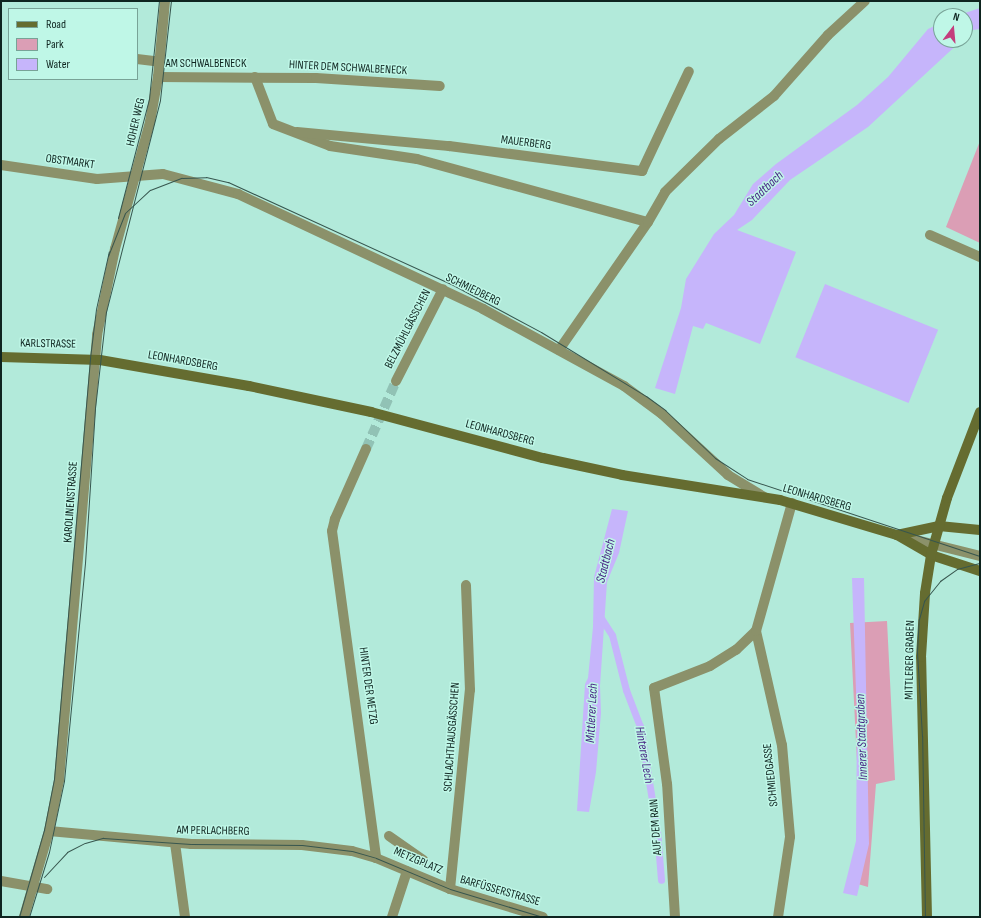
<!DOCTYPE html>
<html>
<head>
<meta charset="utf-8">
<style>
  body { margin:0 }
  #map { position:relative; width:981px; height:918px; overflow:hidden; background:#b2eada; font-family:"Sofia Sans Condensed",sans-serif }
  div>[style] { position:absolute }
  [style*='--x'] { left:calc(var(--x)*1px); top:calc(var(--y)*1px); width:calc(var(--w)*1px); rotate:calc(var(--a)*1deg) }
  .green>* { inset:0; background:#db9eb5 }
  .water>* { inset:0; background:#c6b5fb; transform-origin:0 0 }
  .stream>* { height:7px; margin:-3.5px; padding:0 3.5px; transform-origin:3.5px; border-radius:3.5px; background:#c6b5fb }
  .street-tunnel>* { height:10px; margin-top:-5px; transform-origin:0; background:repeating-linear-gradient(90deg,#91c2b5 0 10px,transparent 0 15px) }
  .lane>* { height:10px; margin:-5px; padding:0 5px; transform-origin:5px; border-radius:5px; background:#8b916a }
  .street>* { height:10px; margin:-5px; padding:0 5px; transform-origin:5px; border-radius:5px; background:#8b916a }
  .secondary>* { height:10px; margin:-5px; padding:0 5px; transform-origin:5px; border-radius:5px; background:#656c30 }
  .tram>* { height:1px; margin:-0.5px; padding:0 0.5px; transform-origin:0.5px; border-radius:0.5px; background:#37564e }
  span { translate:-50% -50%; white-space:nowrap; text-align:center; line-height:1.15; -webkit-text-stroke:3px #bff7e7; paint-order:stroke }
  .street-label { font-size:12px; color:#0e241f }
  .water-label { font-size:13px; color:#451f82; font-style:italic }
  .frame { position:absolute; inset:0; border:2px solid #0e241f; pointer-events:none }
  .legend { position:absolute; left:8px; top:8px; width:130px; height:72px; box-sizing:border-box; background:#bff7e7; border:1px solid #78a397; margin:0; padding:5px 7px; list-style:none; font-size:12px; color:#0e241f }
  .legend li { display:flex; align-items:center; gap:8px; height:20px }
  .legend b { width:20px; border:1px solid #78a397 }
  .north { position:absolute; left:933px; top:8px; width:40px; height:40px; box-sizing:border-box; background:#bff7e7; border:1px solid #78a397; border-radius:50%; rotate:16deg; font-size:11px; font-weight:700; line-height:16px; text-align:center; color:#0e241f }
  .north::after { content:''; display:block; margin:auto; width:14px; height:18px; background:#c43d7d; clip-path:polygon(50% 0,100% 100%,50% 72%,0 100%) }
</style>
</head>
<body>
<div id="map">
  <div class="green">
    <i style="clip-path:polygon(980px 141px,980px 243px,946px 227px)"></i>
    <i style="clip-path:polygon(887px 621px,895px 780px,876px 784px,868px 887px,851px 882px,861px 841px,850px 623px)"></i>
  </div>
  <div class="water">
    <i style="clip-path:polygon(980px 8px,980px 29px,973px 30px,965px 37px,965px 16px,956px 16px)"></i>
    <i style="clip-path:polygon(941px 23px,941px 40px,962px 40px,868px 127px,790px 180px,752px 220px,737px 230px,796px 252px,760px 344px,706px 323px,703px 329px,693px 326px,675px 394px,655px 388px,681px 308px,686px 279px,714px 234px,734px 215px,753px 184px,776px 164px,857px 105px,888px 77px,928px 29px)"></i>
    <i style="left:825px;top:284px;width:122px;height:79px;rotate:22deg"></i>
    <i style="clip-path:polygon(612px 509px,628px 511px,619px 553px,607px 582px,600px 686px,601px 713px,596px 772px,589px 812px,577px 811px,585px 684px,588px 678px,593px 627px,594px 577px)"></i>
    <i style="clip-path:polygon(852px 578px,864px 578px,869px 844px,857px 896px,843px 893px,856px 841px,857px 720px)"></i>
  </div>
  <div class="stream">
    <i style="--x:599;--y:615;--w:24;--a:57"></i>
    <i style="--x:612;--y:635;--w:57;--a:75.7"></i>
    <i style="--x:626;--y:690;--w:39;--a:69"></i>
    <i style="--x:640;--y:726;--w:106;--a:80.8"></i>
    <i style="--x:657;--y:831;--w:49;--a:85.3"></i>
  </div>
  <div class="street-tunnel">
    <i style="--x:366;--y:449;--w:74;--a:-66.2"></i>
  </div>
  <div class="lane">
    <i style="--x:137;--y:59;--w:23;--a:7"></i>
    <i style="--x:930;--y:235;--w:55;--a:23.7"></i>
    <i style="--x:904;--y:537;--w:78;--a:14"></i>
  </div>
  <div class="street">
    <i style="--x:158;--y:77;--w:158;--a:0.4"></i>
    <i style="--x:316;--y:78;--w:124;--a:3.7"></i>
    <i style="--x:255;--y:77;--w:50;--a:69"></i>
    <i style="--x:273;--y:124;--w:61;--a:21.1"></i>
    <i style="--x:330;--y:146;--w:88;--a:8.5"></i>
    <i style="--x:417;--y:159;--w:239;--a:15.3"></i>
    <i style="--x:297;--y:132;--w:153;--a:5.3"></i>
    <i style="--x:449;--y:146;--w:195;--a:7.4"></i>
    <i style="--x:642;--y:171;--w:110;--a:-64.8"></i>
    <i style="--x:1;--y:165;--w:97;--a:8.3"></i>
    <i style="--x:97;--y:179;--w:66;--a:-4.3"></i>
    <i style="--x:163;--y:174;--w:78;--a:14.9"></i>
    <i style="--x:238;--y:194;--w:271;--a:25.1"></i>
    <i style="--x:483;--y:309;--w:161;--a:28.6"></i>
    <i style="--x:624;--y:386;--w:47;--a:36.4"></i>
    <i style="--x:662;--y:414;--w:90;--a:42.7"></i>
    <i style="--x:728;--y:475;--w:42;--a:31.4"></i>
    <i style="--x:559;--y:350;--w:156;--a:-55.2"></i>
    <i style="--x:648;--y:222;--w:34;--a:-60"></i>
    <i style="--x:665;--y:192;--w:76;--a:-44.5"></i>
    <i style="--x:719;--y:139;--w:70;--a:-38"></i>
    <i style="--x:774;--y:96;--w:81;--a:-48.5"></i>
    <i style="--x:828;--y:35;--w:50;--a:-42.6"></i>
    <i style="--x:396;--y:381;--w:103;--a:-62.9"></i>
    <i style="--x:366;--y:449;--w:77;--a:113.9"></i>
    <i style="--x:335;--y:519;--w:12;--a:104"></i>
    <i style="--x:332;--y:531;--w:330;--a:82.3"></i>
    <i style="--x:756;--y:631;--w:117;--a:77.2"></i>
    <i style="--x:782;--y:745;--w:92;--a:85"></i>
    <i style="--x:790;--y:837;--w:81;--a:98.5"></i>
    <i style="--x:49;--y:831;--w:143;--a:5.2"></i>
    <i style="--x:191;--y:844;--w:111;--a:0.5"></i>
    <i style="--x:302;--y:845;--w:50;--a:6.8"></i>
    <i style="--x:352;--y:851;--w:25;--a:16"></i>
    <i style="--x:376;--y:858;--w:80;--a:22.7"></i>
    <i style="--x:450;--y:889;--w:97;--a:16.8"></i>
    <i style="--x:389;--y:836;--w:42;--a:35.2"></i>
    <i style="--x:175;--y:843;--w:75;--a:82.3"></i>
    <i style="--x:1;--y:881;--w:47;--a:9.9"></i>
    <i style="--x:450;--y:889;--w:200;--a:-84.3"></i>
    <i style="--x:470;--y:690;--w:105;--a:-92.2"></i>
    <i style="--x:24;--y:917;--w:90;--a:-73.8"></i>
    <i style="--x:49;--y:831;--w:52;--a:-78.9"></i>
    <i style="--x:59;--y:780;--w:447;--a:-85.1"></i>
    <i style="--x:97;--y:335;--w:88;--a:-78.2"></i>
    <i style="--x:115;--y:249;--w:132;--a:-74.6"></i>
    <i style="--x:150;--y:122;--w:46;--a:-79.9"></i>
    <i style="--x:158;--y:77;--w:76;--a:-84.7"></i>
    <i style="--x:392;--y:917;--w:48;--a:-71.9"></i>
    <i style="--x:675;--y:917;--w:133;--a:-93.4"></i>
    <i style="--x:667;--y:784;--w:97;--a:-97.7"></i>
    <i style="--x:654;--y:688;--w:60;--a:-21.4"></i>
    <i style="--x:710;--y:666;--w:31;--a:-32"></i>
    <i style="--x:736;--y:650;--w:28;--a:-44"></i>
    <i style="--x:756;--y:631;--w:133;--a:-74.3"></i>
  </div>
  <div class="secondary">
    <i style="--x:1;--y:357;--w:99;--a:1.7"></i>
    <i style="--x:100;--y:360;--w:151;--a:9.9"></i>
    <i style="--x:249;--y:386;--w:125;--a:12"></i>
    <i style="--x:371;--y:412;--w:178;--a:15"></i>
    <i style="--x:543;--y:458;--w:81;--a:12.1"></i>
    <i style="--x:622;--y:475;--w:160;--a:9"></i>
    <i style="--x:780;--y:500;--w:122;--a:16.7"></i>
    <i style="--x:897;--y:535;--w:39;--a:30"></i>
    <i style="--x:931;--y:555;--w:52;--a:18.1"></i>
    <i style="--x:897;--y:535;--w:43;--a:-12.1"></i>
    <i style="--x:939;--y:526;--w:41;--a:5.6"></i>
    <i style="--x:927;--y:917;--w:260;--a:-91.3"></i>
    <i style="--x:921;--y:657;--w:64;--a:-86.4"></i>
    <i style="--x:925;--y:593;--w:38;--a:-81"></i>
    <i style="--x:931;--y:555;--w:59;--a:-74.3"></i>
    <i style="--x:947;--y:498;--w:92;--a:-69"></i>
  </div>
  <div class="tram">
    <i style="--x:118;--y:218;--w:123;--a:-75.4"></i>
    <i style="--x:149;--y:99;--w:99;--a:-84.2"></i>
    <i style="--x:108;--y:256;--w:46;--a:-68.4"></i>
    <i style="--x:125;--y:213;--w:34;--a:-43"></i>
    <i style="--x:150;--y:190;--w:34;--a:-21"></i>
    <i style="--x:182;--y:178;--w:24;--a:-2"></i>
    <i style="--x:206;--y:177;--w:23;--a:13"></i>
    <i style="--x:228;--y:182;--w:247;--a:24.6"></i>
    <i style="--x:453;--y:285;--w:100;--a:28.1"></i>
    <i style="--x:541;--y:332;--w:123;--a:31.4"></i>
    <i style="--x:646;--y:396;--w:24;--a:36"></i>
    <i style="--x:665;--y:410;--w:69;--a:43.8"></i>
    <i style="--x:715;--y:458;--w:38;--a:33"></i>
    <i style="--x:747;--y:479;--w:245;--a:18.3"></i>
    <i style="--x:44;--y:877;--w:34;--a:-47"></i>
    <i style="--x:67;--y:852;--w:20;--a:-27"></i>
    <i style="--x:85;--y:843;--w:19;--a:-16"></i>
    <i style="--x:103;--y:838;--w:88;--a:3.9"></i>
    <i style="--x:191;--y:844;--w:111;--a:0.5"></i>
    <i style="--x:302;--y:845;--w:50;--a:6.8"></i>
    <i style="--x:352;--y:851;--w:25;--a:16"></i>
    <i style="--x:376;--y:858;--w:80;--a:22.7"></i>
    <i style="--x:450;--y:889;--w:97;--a:16.8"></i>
    <i style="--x:19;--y:917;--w:91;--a:-74"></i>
    <i style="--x:44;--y:830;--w:52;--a:-78.9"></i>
    <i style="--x:54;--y:779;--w:423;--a:-85.1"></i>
    <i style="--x:90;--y:358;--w:49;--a:-83"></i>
    <i style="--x:96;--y:309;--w:59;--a:-77.4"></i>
    <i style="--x:29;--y:917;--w:68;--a:-72.9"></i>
    <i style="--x:49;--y:852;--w:73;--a:-78.1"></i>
    <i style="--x:64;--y:781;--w:219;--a:-84.5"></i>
    <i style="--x:85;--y:563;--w:155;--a:-86.3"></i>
    <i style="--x:95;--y:408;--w:97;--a:-83.5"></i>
    <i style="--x:106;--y:312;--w:219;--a:-75.7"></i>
    <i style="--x:160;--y:100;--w:100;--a:-83.7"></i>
    <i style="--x:925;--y:917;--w:181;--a:-90.9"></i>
    <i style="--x:922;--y:736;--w:84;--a:-93.4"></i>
    <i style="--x:917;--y:652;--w:33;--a:-87"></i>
    <i style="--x:919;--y:619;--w:19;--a:-74"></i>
    <i style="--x:924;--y:601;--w:26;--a:-51"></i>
    <i style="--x:940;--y:581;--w:21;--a:-35"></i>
    <i style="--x:957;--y:569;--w:24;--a:-15"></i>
  </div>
  <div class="street-label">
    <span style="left:206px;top:64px">AM SCHWALBENECK</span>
    <span style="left:348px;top:68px;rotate:3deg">HINTER DEM SCHWALBENECK</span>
    <span style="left:136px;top:122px;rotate:-77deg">HOHER WEG</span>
    <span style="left:526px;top:143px;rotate:7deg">MAUERBERG</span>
    <span style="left:70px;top:162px;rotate:8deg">OBSTMARKT</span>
    <span style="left:473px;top:290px;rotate:26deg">SCHMIEDBERG</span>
    <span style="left:408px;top:329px;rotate:-63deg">BELZMÜHLGÄSSCHEN</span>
    <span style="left:48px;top:344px;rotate:1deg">KARLSTRASSE</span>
    <span style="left:183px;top:361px;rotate:10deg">LEONHARDSBERG</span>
    <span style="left:500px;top:433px;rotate:15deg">LEONHARDSBERG</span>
    <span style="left:817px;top:498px;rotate:16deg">LEONHARDSBERG</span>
    <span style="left:71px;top:502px;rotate:-86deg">KAROLINENSTRASSE</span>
    <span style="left:910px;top:660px;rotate:-89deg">MITTLERER GRABEN</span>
    <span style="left:368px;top:686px;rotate:82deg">HINTER DER METZG</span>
    <span style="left:452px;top:737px;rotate:-86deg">SCHLACHTHAUSGÄSSCHEN</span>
    <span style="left:771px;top:775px;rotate:-96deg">SCHMIEDGASSE</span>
    <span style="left:656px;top:827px;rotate:-94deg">AUF DEM RAIN</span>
    <span style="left:213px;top:831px;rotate:1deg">AM PERLACHBERG</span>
    <span style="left:418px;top:861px;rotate:23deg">METZGPLATZ</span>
    <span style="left:500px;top:891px;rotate:16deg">BARFÜSSERSTRASSE</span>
  </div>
  <div class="water-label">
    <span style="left:765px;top:189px;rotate:-43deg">Stadtbach</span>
    <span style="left:606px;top:561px;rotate:-76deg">Stadtbach</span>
    <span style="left:592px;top:713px;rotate:-87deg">Mittlerer Lech</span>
    <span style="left:862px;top:737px;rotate:-92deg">Innerer Stadtgraben</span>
    <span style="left:644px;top:755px;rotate:80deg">Hinterer Lech</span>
  </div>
  <div class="frame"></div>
  <ul class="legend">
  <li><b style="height:5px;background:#656c30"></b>Road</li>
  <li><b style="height:11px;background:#db9eb5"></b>Park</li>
  <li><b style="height:11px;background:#c6b5fb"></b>Water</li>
  </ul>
  <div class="north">N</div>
</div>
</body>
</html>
